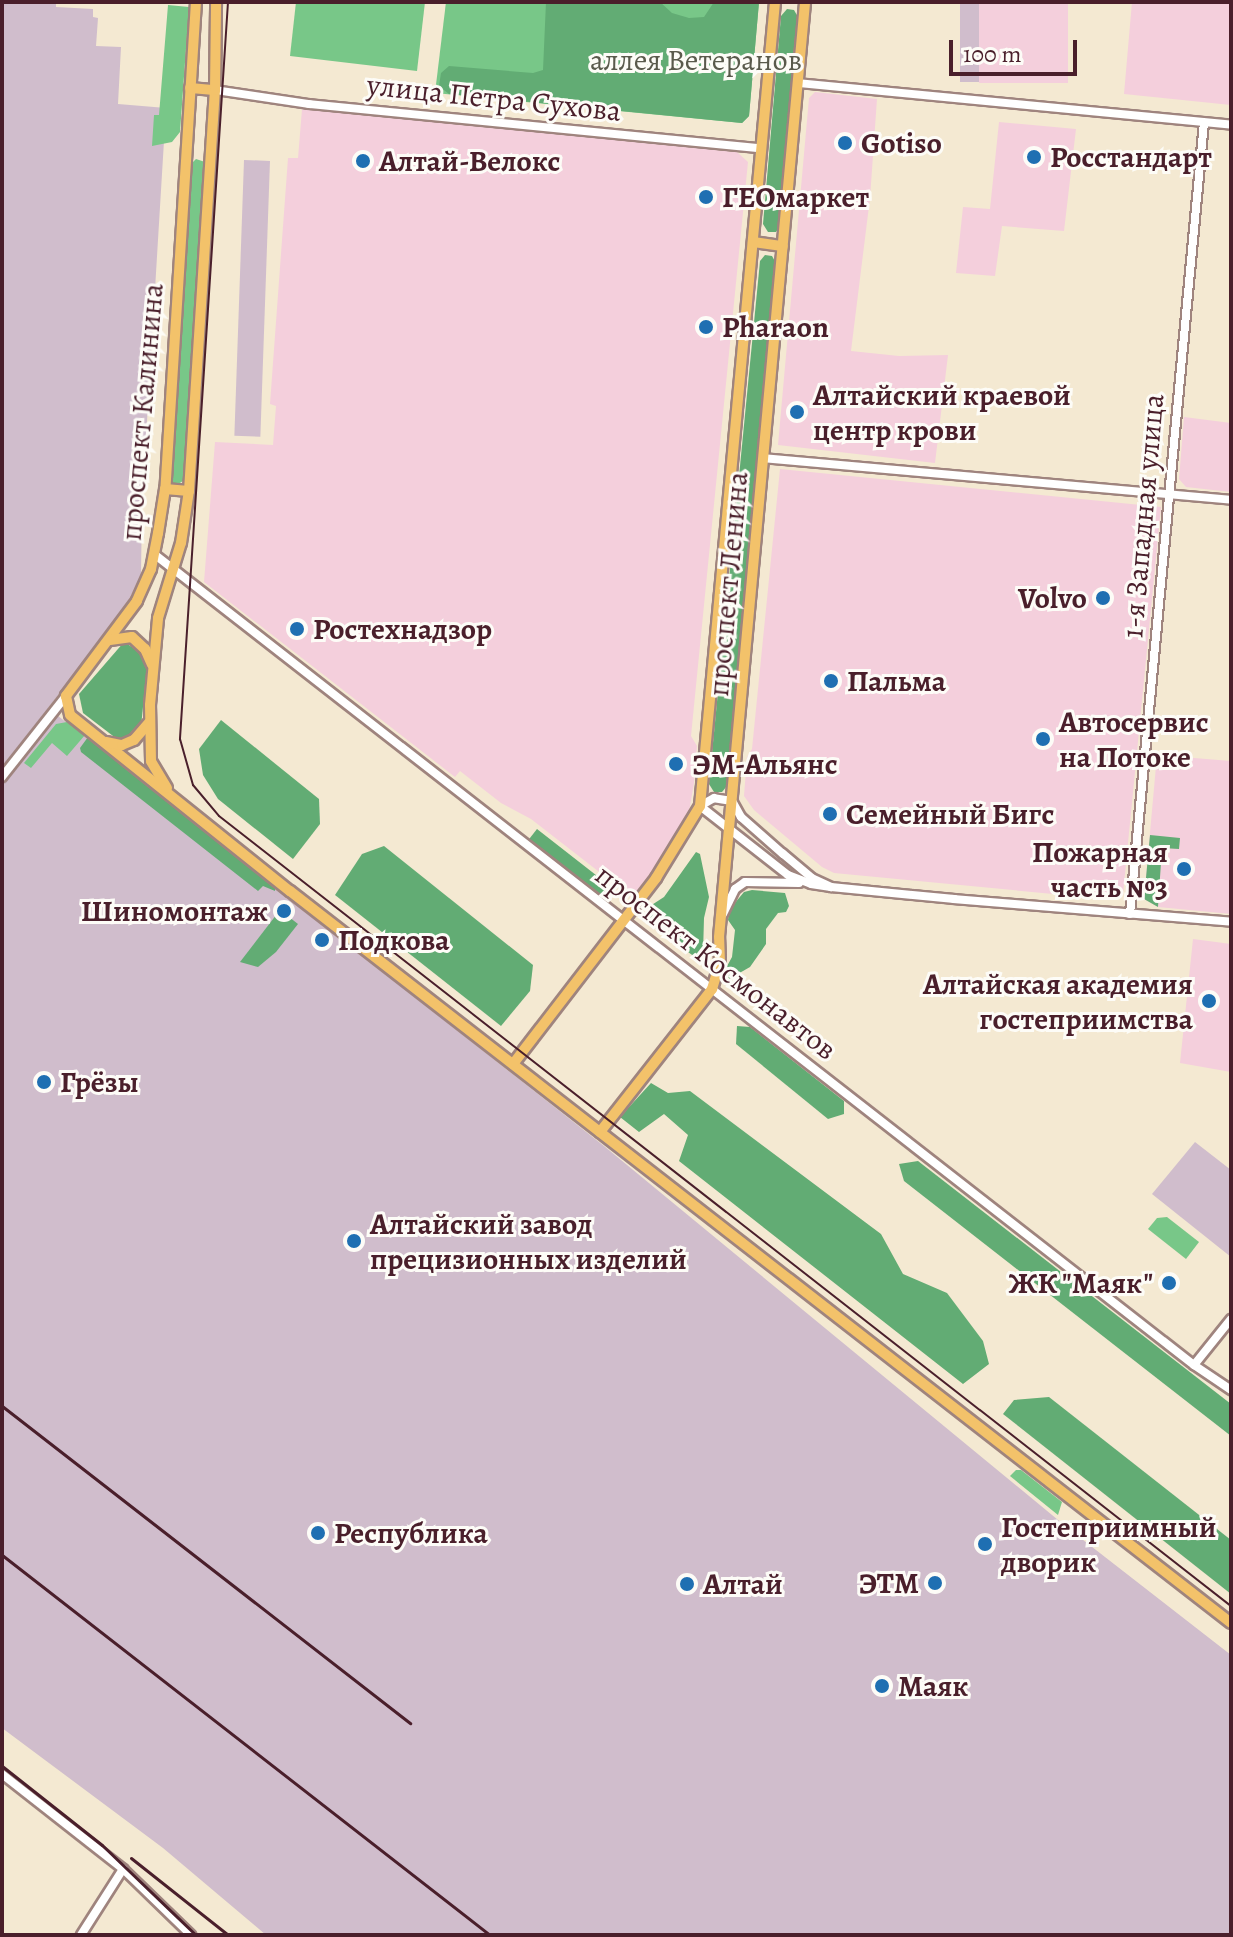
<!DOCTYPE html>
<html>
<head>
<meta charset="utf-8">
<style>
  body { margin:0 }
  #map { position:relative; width:1233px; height:1937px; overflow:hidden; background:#f4e9d2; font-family:Alegreya,serif }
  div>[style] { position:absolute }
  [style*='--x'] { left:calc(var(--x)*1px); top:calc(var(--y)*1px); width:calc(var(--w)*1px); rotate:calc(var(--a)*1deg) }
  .built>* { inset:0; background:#f4cfdc; transform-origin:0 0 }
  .industrial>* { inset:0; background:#d0bdcc; transform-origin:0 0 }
  .green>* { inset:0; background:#78c788 }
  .forest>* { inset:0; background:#62ac74; transform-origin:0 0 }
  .roads { filter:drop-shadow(2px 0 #9f847e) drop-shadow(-2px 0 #9f847e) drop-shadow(0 2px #9f847e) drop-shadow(0 -2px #9f847e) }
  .minor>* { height:8px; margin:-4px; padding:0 4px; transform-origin:4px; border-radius:4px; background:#fff }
  .major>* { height:10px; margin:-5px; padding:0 5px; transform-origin:5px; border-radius:5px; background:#f3c26a }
  .tram>* { height:2px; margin:-1px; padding:0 1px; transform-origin:1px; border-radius:1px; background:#4a1f2b }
  .rail>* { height:3px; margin:-1.5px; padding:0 1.5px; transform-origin:1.5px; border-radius:1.5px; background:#4a1f2b }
  .dots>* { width:22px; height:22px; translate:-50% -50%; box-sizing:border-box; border:4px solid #fdfcf7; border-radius:50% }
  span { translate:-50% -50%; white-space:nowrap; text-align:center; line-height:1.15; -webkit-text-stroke:6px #fdfcf7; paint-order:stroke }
  .park-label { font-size:30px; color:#5a5a4c }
  .street-label { font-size:30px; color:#4a1f2b }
  .poi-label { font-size:30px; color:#4a1f2b; font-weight:700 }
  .left { translate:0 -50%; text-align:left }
  .right { translate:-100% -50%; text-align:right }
  .frame { position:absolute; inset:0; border:4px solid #4a1f2b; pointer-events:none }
  .scale { position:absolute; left:949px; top:40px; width:128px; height:36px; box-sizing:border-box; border:4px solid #4a1f2b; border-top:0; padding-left:10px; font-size:24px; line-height:28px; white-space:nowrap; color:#4a1f2b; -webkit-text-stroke:6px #fdfcf7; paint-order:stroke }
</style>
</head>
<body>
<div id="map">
  <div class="built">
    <i style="left:979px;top:2px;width:89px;height:81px"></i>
    <i style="clip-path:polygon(1132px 2px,1231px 2px,1231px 105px,1124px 94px)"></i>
    <i style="clip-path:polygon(815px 92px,877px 99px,870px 198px,851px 351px,899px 356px,948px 355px,935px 463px,778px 445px,809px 98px)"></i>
    <i style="clip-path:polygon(302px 109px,737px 152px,748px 162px,691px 736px,697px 746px,694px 783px,689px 812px,678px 834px,634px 899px,531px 819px,501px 803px,460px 771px,455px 777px,204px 582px,215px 442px,273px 445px,276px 406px,270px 404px,288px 158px,298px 158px)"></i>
    <i style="clip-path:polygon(999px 122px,1076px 129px,1064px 231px,1002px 226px,995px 276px,956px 273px,963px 207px,990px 209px)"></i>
    <i style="clip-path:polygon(1184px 417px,1231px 423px,1231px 492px,1186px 487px,1179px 479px)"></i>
    <i style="clip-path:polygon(780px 469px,1161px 507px,1123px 894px,1116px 900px,834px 873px,822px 867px,754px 810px,744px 796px,747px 757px,752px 749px)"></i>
    <i style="clip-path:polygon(1157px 755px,1231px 761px,1231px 914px,1158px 907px,1144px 899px)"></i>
    <i style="clip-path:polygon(1193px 939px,1231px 944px,1231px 1072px,1180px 1063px)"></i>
  </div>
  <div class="industrial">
    <i style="clip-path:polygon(2px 2px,56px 2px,56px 7px,93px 9px,93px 17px,98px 18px,96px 46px,121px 47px,118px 104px,166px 108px,142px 504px,141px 576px,119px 619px,48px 708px,604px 1146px,1069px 1529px,1231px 1655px,1231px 1935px,266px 1935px,163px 1848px,2px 1728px)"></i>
    <i style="left:960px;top:2px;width:19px;height:80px"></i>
    <i style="left:244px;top:160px;width:26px;height:276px;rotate:2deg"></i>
    <i style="clip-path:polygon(1195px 1142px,1231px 1170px,1231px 1257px,1152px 1194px)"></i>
  </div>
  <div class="green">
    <i style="clip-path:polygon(296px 2px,425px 2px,417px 71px,290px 56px)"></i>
    <i style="clip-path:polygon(446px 2px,759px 2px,749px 116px,742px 123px,435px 93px)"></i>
    <i style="clip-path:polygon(168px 5px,189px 7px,180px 132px,172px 142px,152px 146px,154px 115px,159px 115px)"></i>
    <i style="clip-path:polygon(196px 159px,205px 162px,206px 166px,183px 481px,175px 486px,169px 478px,192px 163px)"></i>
    <i style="clip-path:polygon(67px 722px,85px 735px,67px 756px,52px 743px,31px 768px,24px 763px,56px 724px)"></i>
    <i style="clip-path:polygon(1167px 1217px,1199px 1242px,1186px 1259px,1148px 1229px,1157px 1218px)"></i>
    <i style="clip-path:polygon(1016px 1470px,1021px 1470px,1062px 1502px,1058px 1515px,1010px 1476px)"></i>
  </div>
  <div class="forest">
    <i style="clip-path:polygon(546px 2px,660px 2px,672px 13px,689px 18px,704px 17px,714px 2px,759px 2px,749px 116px,742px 123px,449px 94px,439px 86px,441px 73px,449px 66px,533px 73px,543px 70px)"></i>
    <i style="clip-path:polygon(787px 9px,794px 10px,798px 17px,781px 225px,776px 232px,768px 232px,763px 224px,781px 16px)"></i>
    <i style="clip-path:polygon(765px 255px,772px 256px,776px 263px,727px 786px,722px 792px,714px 792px,709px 784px,760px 261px)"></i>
    <i style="clip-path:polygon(124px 642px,140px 652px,147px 667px,141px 727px,136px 734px,117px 739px,83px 713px,79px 694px)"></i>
    <i style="clip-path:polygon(221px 720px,319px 799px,320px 824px,293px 859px,218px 799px,203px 775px,199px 749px)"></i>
    <i style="clip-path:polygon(88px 737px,275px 883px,275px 891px,263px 886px,258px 891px,81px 752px,80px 748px)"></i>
    <i style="left:537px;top:829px;width:93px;height:14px;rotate:38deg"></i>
    <i style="clip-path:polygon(1150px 835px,1180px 838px,1179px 849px,1162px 848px,1158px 907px,1144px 899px)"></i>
    <i style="clip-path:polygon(384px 846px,533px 965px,530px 991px,501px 1026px,335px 895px,362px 854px)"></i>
    <i style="clip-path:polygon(696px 852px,700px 854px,709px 897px,704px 918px,703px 954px,699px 960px,651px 925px,646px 914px,647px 908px,664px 897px)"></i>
    <i style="clip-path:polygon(752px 890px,785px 893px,789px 906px,786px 912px,778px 913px,766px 929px,766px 944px,750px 967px,729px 979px,726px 968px,732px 957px,735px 930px,728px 920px,729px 910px,744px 892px)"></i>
    <i style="clip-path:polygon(280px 910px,298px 924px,276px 952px,258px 967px,240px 962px)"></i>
    <i style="clip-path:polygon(737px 1026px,750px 1027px,844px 1101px,844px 1114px,828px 1119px,736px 1044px)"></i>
    <i style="clip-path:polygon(651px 1083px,668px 1093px,690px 1091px,881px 1234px,903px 1274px,947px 1293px,983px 1341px,989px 1364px,963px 1384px,679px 1161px,688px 1135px,664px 1114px,639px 1132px,620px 1117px)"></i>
    <i style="clip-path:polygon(918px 1161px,1231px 1404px,1231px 1436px,904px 1181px,899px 1164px)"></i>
    <i style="clip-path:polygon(1049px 1397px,1231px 1540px,1231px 1594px,1003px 1414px,1014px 1400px)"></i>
  </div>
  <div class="roads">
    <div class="minor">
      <i style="--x:798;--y:83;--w:435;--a:5.5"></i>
      <i style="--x:215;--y:90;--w:95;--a:8.5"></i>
      <i style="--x:309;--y:104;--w:454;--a:5.6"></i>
      <i style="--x:763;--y:458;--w:470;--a:5.1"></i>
      <i style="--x:154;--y:554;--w:1319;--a:37.95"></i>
      <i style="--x:1194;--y:1365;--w:45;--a:34"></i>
      <i style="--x:2;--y:777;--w:103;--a:-51.7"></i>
      <i style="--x:831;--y:887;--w:21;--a:-155"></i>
      <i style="--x:812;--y:878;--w:38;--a:-140"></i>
      <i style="--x:783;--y:854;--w:56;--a:-138.6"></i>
      <i style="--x:741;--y:817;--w:18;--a:-119"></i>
      <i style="--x:732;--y:801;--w:18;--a:-171"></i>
      <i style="--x:714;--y:798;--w:16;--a:150"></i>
      <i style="--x:700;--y:806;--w:112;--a:38.1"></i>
      <i style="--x:788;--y:875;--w:25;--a:21"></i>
      <i style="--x:811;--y:884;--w:20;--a:9"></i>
      <i style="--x:831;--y:887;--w:124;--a:5.6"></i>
      <i style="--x:954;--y:899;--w:278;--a:4.7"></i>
      <i style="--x:723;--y:914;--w:28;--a:-64"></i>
      <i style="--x:735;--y:889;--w:12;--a:-35"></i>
      <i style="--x:745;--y:882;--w:54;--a:1.1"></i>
      <i style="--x:1130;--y:914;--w:795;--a:-84.66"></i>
      <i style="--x:1194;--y:1365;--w:59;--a:-51.2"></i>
      <i style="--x:2;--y:1774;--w:154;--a:38.1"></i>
      <i style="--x:123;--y:1869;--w:95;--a:44.1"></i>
      <i style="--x:81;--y:1935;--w:78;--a:-57.5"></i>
    </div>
    <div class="major">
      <i style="--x:196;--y:2;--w:488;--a:93.6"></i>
      <i style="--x:165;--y:489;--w:45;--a:99"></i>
      <i style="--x:158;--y:533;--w:37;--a:101"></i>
      <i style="--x:151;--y:569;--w:35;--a:114"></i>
      <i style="--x:137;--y:601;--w:119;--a:126.8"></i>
      <i style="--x:66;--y:696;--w:19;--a:78"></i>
      <i style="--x:70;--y:715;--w:282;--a:38.7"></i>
      <i style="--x:290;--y:891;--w:1192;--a:37.88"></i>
      <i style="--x:190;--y:88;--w:25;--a:5"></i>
      <i style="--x:753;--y:242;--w:30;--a:8"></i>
      <i style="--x:165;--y:489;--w:24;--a:5"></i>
      <i style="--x:110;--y:640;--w:22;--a:-8"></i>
      <i style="--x:132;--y:637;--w:18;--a:43"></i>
      <i style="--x:145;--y:649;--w:17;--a:66"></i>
      <i style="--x:106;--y:742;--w:16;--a:11"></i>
      <i style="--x:122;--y:745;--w:13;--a:-23"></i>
      <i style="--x:134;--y:740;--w:23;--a:-49"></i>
      <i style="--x:167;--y:788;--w:31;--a:-121"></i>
      <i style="--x:151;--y:761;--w:56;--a:-91"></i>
      <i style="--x:150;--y:705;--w:87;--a:-84.7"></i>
      <i style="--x:158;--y:618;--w:78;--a:-73"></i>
      <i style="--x:181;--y:543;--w:53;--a:-81.3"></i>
      <i style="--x:189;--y:491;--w:402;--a:-86.3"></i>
      <i style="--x:215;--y:90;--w:88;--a:-89.3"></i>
      <i style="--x:513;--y:1064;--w:235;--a:-52.4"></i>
      <i style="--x:656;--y:878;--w:84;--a:-58.6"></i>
      <i style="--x:700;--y:806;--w:807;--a:-84.67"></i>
      <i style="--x:600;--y:1132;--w:182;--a:-51.9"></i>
      <i style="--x:712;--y:989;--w:27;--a:-73"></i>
      <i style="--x:720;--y:963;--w:26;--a:-92"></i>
      <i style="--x:719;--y:937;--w:939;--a:-84.74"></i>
    </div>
  </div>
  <div class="tram">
    <i style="--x:228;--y:2;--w:739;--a:93.73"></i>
    <i style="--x:180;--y:739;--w:48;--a:74.2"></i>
    <i style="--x:193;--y:785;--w:40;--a:50"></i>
    <i style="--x:219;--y:816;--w:1284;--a:37.98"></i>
  </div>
  <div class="rail">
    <i style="--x:2;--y:1406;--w:517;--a:37.85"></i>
    <i style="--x:2;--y:1555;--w:619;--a:37.91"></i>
    <i style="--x:2;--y:1766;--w:127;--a:38.3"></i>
    <i style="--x:102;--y:1845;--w:130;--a:43.8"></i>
    <i style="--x:131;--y:1858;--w:124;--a:38.4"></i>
  </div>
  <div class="dots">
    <i style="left:845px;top:143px;background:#1f6fb2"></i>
    <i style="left:1034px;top:157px;background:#1f6fb2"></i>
    <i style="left:363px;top:161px;background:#1f6fb2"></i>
    <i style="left:706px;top:197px;background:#1f6fb2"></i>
    <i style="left:706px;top:327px;background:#1f6fb2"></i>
    <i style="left:797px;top:412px;background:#1f6fb2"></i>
    <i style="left:1103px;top:598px;background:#1f6fb2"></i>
    <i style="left:297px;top:629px;background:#1f6fb2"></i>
    <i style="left:831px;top:681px;background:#1f6fb2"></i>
    <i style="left:1043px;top:739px;background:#1f6fb2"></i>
    <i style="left:676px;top:764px;background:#1f6fb2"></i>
    <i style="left:830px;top:814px;background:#1f6fb2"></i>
    <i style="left:1184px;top:869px;background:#1f6fb2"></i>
    <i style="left:284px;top:911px;background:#1f6fb2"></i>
    <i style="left:322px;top:940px;background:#1f6fb2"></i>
    <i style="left:1209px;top:1001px;background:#1f6fb2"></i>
    <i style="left:44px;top:1082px;background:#1f6fb2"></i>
    <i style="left:354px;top:1241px;background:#1f6fb2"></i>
    <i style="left:1169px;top:1283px;background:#1f6fb2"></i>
    <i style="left:318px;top:1533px;background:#1f6fb2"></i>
    <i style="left:985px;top:1544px;background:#1f6fb2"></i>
    <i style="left:935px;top:1583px;background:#1f6fb2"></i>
    <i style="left:687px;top:1584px;background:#1f6fb2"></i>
    <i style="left:882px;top:1686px;background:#1f6fb2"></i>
  </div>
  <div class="park-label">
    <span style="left:696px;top:60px">аллея Ветеранов</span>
  </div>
  <div class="street-label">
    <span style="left:494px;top:98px;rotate:6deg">улица Петра Сухова</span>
    <span style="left:142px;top:412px;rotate:-85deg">проспект Калинина</span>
    <span style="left:1143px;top:516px;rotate:-85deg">1-я Западная улица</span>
    <span style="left:728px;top:584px;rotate:-85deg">проспект Ленина</span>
    <span style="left:716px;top:962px;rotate:38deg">проспект Космонавтов</span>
  </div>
  <div class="poi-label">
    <span class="left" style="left:861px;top:143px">Gotiso</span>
    <span class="left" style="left:1050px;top:157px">Росстандарт</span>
    <span class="left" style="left:379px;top:161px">Алтай-Велокс</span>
    <span class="left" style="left:722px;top:197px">ГЕОмаркет</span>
    <span class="left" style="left:722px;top:327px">Pharaon</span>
    <span class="left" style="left:813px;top:412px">Алтайский краевой<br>центр крови</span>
    <span class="right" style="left:1087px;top:598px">Volvo</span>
    <span class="left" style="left:313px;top:629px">Ростехнадзор</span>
    <span class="left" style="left:847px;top:681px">Пальма</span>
    <span class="left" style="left:1059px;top:739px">Автосервис<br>на Потоке</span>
    <span class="left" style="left:692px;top:764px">ЭМ-Альянс</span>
    <span class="left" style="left:846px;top:814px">Семейный Бигс</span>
    <span class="right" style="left:1168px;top:869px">Пожарная<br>часть №3</span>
    <span class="right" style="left:268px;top:911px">Шиномонтаж</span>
    <span class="left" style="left:338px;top:940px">Подкова</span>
    <span class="right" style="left:1193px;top:1001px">Алтайская академия<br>гостеприимства</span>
    <span class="left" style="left:60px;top:1082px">Грёзы</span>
    <span class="left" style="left:370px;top:1241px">Алтайский завод<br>прецизионных изделий</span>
    <span class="right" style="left:1153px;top:1283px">ЖК "Маяк"</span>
    <span class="left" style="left:1001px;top:1544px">Гостеприимный<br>дворик</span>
    <span class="left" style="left:334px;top:1533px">Республика</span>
    <span class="right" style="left:919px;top:1583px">ЭТМ</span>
    <span class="left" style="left:703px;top:1584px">Алтай</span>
    <span class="left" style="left:898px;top:1686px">Маяк</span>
  </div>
  <div class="frame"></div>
  <div class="scale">100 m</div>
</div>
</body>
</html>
